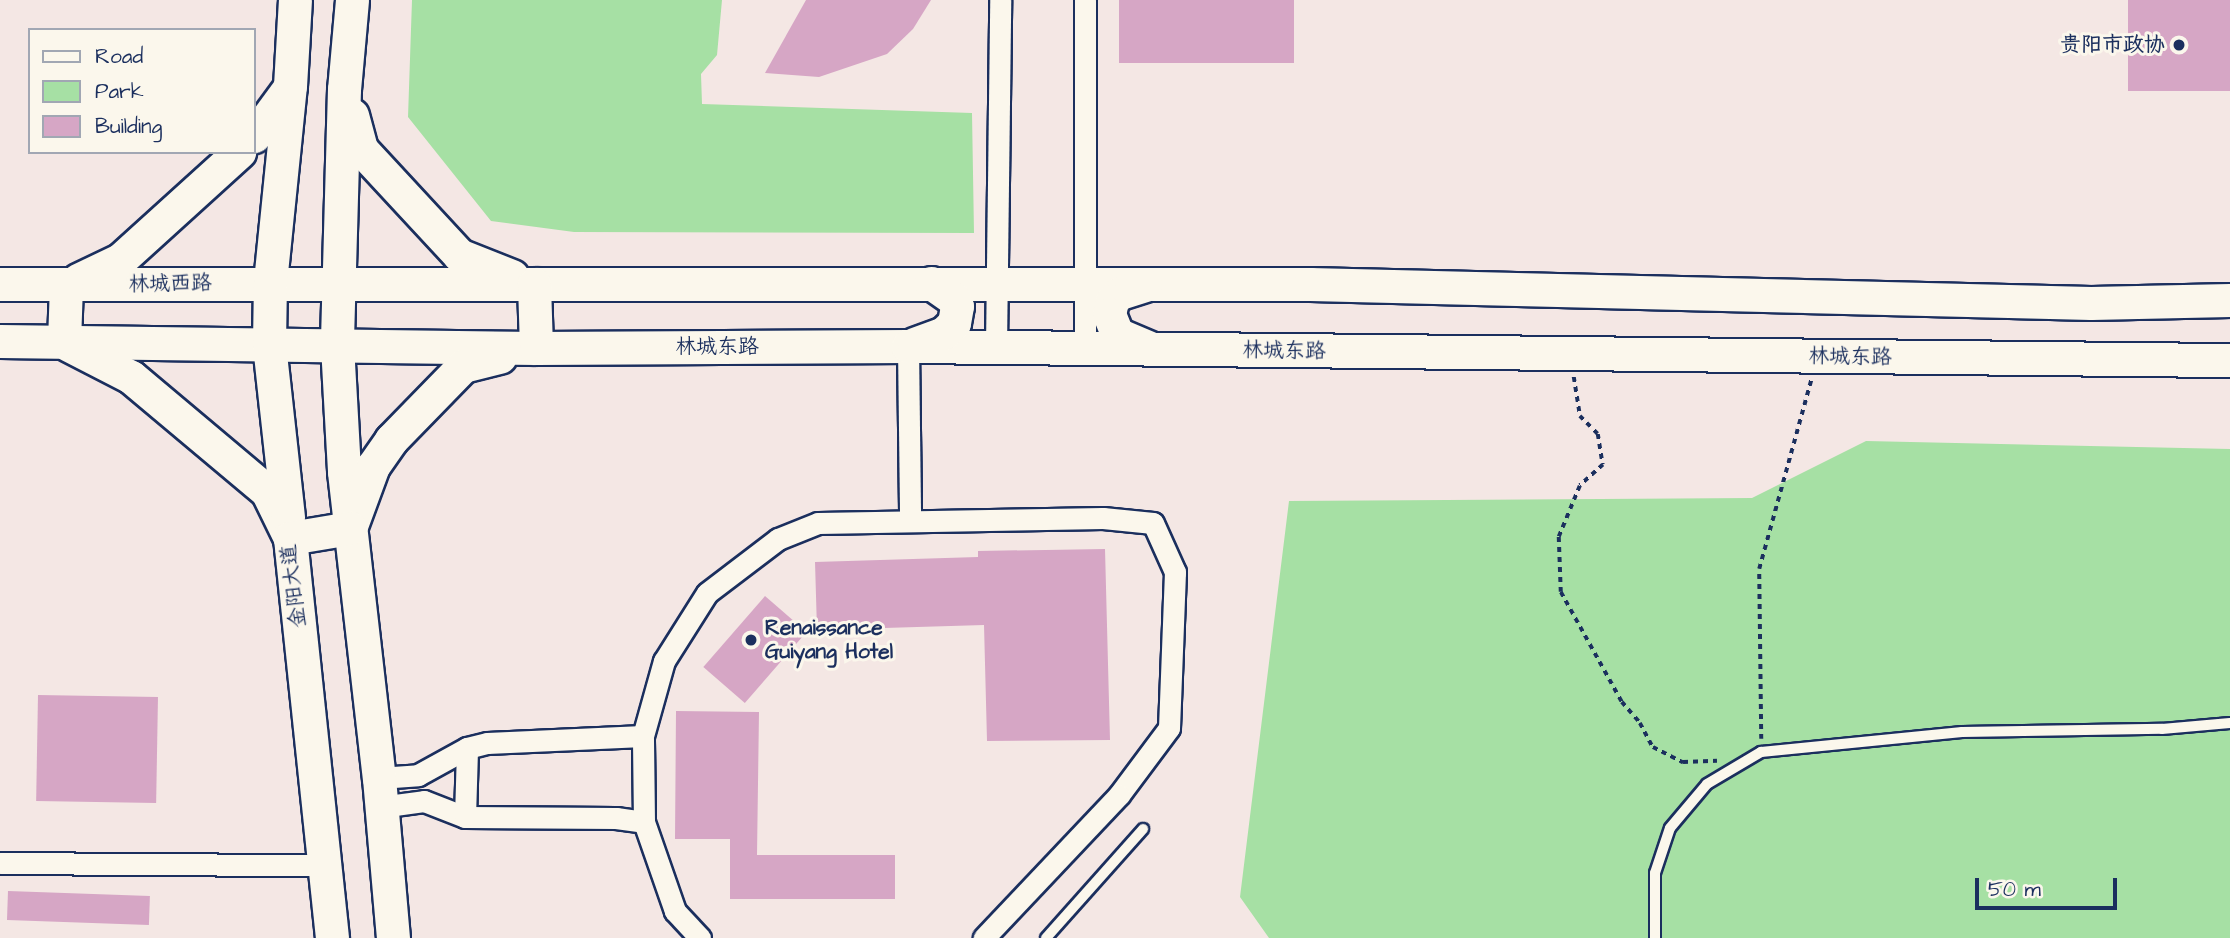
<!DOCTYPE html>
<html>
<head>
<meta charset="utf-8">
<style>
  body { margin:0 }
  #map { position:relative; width:2230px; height:938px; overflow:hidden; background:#f4e7e4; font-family:"Architects Daughter","LXGW WenKai TC",sans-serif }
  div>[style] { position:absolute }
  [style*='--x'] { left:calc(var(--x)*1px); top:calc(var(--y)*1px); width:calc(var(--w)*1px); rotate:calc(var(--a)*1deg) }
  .green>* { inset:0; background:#a6e0a4 }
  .building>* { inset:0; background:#d6a6c5; transform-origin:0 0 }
  .path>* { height:3.5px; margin-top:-1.75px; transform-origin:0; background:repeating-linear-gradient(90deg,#1b2f5e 0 5px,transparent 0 10px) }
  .roads { filter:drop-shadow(2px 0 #1b2f5e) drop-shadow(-2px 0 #1b2f5e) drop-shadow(0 2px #1b2f5e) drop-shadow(0 -2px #1b2f5e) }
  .service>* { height:10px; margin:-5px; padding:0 5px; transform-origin:5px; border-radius:5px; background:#fbf7ec }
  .minor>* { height:21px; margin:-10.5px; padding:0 10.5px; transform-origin:10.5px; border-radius:10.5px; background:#fbf7ec }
  .primary>* { height:33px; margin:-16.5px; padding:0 16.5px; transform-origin:16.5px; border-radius:16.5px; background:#fbf7ec }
  .dots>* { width:19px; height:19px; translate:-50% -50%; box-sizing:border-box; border:4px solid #fbf7ec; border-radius:50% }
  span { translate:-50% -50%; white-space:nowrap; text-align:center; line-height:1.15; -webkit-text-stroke:6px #fbf7ec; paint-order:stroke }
  .poi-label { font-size:21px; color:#1b2f5e; font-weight:700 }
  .right { translate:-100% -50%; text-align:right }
  .left { translate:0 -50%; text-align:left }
  .street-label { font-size:21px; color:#1b2f5e }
  .legend { position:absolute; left:28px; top:28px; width:228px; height:126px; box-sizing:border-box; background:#fbf7ec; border:2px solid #a1a7b3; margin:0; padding:9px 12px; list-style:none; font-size:21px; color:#1b2f5e }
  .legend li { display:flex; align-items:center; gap:14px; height:35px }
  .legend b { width:35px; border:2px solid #a1a7b3 }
  .scale { position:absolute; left:1975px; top:878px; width:142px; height:32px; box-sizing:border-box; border:4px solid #1b2f5e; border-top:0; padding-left:9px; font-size:21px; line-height:24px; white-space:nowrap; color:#1b2f5e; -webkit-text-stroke:5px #fbf7ec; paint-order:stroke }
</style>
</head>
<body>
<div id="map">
  <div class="green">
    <i style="clip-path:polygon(412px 0,722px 0,717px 55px,701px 74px,702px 104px,972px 113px,974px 233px,574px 232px,491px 221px,408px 117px)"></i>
    <i style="clip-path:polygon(1866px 441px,2230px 449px,2230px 938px,1269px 938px,1240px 897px,1289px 501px,1752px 498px)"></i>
  </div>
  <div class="building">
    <i style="clip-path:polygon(806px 0,931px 0,913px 29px,887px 54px,819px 77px,765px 73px)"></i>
    <i style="left:1119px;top:0;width:175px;height:63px"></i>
    <i style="left:2128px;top:0;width:102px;height:91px"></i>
    <i style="clip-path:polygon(1105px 549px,1110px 740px,987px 741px,984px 625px,817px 630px,815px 562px,978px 557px,978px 551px)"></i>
    <i style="left:765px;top:596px;width:55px;height:94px;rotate:41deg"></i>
    <i style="left:38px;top:695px;width:120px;height:106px;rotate:1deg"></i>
    <i style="clip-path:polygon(676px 711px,759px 712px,757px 855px,895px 855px,895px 899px,730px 899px,730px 839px,675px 839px)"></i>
    <i style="left:8px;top:891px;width:142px;height:29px;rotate:2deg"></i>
  </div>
  <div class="path">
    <i style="--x:1574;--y:377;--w:39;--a:81"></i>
    <i style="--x:1580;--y:416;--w:25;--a:45"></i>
    <i style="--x:1598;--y:434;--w:31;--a:81"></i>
    <i style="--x:1603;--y:465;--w:31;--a:138"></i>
    <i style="--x:1580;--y:486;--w:55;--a:112.4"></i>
    <i style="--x:1559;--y:537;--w:55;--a:87.9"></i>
    <i style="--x:1561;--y:592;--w:126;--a:61"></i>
    <i style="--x:1622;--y:702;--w:28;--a:49"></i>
    <i style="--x:1640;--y:723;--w:27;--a:62"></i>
    <i style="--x:1653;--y:747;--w:34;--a:27"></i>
    <i style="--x:1683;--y:762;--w:34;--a:-2"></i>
    <i style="--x:1761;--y:739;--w:170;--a:-90.7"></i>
    <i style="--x:1759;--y:569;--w:196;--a:-74.6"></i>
  </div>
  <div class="roads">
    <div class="service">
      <i style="--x:1046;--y:938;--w:146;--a:-48.3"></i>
      <i style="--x:1655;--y:938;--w:65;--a:-90"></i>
      <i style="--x:1655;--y:873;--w:47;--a:-71.6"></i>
      <i style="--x:1670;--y:828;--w:57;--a:-49.9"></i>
      <i style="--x:1707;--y:784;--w:63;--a:-30.7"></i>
      <i style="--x:1761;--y:752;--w:202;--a:-5.7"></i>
      <i style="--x:1962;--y:732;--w:200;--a:-0.9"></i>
      <i style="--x:2162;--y:729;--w:68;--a:-5"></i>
    </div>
    <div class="minor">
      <i style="--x:908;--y:346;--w:175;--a:89.3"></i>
      <i style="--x:996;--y:348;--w:348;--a:-89.3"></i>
      <i style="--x:1085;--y:348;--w:348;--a:-90"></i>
      <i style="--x:379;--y:778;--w:39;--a:-4"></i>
      <i style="--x:418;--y:775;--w:56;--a:-28.9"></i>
      <i style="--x:467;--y:748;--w:21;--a:-14"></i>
      <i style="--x:487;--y:743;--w:156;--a:-2.6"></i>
      <i style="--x:380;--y:807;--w:44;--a:-7.8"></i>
      <i style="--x:424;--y:801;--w:44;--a:21.3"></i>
      <i style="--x:465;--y:817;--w:151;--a:0.4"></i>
      <i style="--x:616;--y:818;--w:28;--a:8"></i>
      <i style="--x:465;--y:817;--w:69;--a:-88.3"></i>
      <i style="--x:0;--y:863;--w:324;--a:0.4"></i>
      <i style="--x:700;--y:938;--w:37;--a:-133"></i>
      <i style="--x:675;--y:911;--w:94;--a:-109.2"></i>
      <i style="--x:644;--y:822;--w:86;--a:-90.7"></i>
      <i style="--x:643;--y:736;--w:78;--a:-74.4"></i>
      <i style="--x:664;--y:661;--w:80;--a:-57.7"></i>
      <i style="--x:707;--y:593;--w:89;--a:-37.3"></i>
      <i style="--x:778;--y:539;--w:43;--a:-21.8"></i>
      <i style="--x:818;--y:523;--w:285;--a:-1"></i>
      <i style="--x:1103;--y:518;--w:50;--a:5.7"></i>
      <i style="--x:1153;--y:523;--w:54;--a:65.8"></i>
      <i style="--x:1175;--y:572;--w:156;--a:92.2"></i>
      <i style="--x:1169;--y:728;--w:84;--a:126.7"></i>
      <i style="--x:1119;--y:795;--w:197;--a:133.4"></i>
    </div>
    <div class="primary">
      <i style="--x:352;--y:0;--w:89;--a:95.1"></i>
      <i style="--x:344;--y:89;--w:256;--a:91.6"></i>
      <i style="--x:337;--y:345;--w:127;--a:86.8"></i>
      <i style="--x:344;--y:472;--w:308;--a:83.5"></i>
      <i style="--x:379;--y:778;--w:161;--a:85"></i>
      <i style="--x:352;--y:115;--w:35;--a:75"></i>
      <i style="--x:361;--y:149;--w:144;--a:47.2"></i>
      <i style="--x:459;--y:255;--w:57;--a:21.6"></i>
      <i style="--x:254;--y:136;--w:56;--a:-53.7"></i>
      <i style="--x:78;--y:280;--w:47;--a:-25.5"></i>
      <i style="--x:120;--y:260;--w:161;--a:-42.2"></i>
      <i style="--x:0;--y:284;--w:1310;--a:0"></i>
      <i style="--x:1310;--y:284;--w:781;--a:1.39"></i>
      <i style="--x:2091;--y:303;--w:139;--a:-1.2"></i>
      <i style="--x:534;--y:284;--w:64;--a:88.2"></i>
      <i style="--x:1145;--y:285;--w:28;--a:162"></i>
      <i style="--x:1118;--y:294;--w:9;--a:131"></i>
      <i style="--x:1112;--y:301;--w:13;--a:103"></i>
      <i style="--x:1109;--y:314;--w:22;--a:68"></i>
      <i style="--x:1117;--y:334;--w:34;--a:23"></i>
      <i style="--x:0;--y:341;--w:536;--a:0.75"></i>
      <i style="--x:536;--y:348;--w:372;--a:-0.3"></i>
      <i style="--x:908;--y:346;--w:1322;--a:0.61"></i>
      <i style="--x:64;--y:342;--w:57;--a:-88"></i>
      <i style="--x:914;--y:344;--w:32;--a:-20"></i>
      <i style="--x:944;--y:333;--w:14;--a:-45"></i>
      <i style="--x:954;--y:323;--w:17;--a:-80"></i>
      <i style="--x:957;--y:306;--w:8;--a:-113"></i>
      <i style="--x:954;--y:299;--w:28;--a:-145"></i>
      <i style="--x:69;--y:345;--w:70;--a:27.3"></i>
      <i style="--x:131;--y:377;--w:177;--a:40"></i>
      <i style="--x:267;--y:491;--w:52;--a:63.9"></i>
      <i style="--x:290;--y:538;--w:402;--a:84"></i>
      <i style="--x:288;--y:517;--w:174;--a:-96.3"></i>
      <i style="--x:269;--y:344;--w:62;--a:-89.1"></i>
      <i style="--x:270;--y:282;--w:197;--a:-84.2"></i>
      <i style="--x:290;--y:86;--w:86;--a:-86.7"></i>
      <i style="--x:352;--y:523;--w:61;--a:-69.8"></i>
      <i style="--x:373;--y:466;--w:32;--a:-55"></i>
      <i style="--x:391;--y:440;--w:103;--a:-45.8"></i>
      <i style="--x:463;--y:366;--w:38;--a:-14"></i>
      <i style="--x:290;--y:538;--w:61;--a:-9.5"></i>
    </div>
  </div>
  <div class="dots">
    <i style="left:2179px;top:45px;background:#1b2f5e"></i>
    <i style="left:751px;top:640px;background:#1b2f5e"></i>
  </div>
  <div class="poi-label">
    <span class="right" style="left:2165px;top:45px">贵阳市政协</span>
    <span class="left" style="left:765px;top:640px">Renaissance<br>Guiyang Hotel</span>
  </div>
  <div class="street-label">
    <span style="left:170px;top:284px;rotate:-1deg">林城西路</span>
    <span style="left:717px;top:347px">林城东路</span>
    <span style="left:1284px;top:351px;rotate:1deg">林城东路</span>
    <span style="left:1850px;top:357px;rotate:1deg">林城东路</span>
    <span style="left:294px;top:586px;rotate:-97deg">金阳大道</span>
  </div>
  <ul class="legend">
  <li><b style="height:9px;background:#fbf7ec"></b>Road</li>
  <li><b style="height:19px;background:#a6e0a4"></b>Park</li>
  <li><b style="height:19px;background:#d6a6c5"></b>Building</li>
  </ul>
  <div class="scale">50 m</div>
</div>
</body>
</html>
